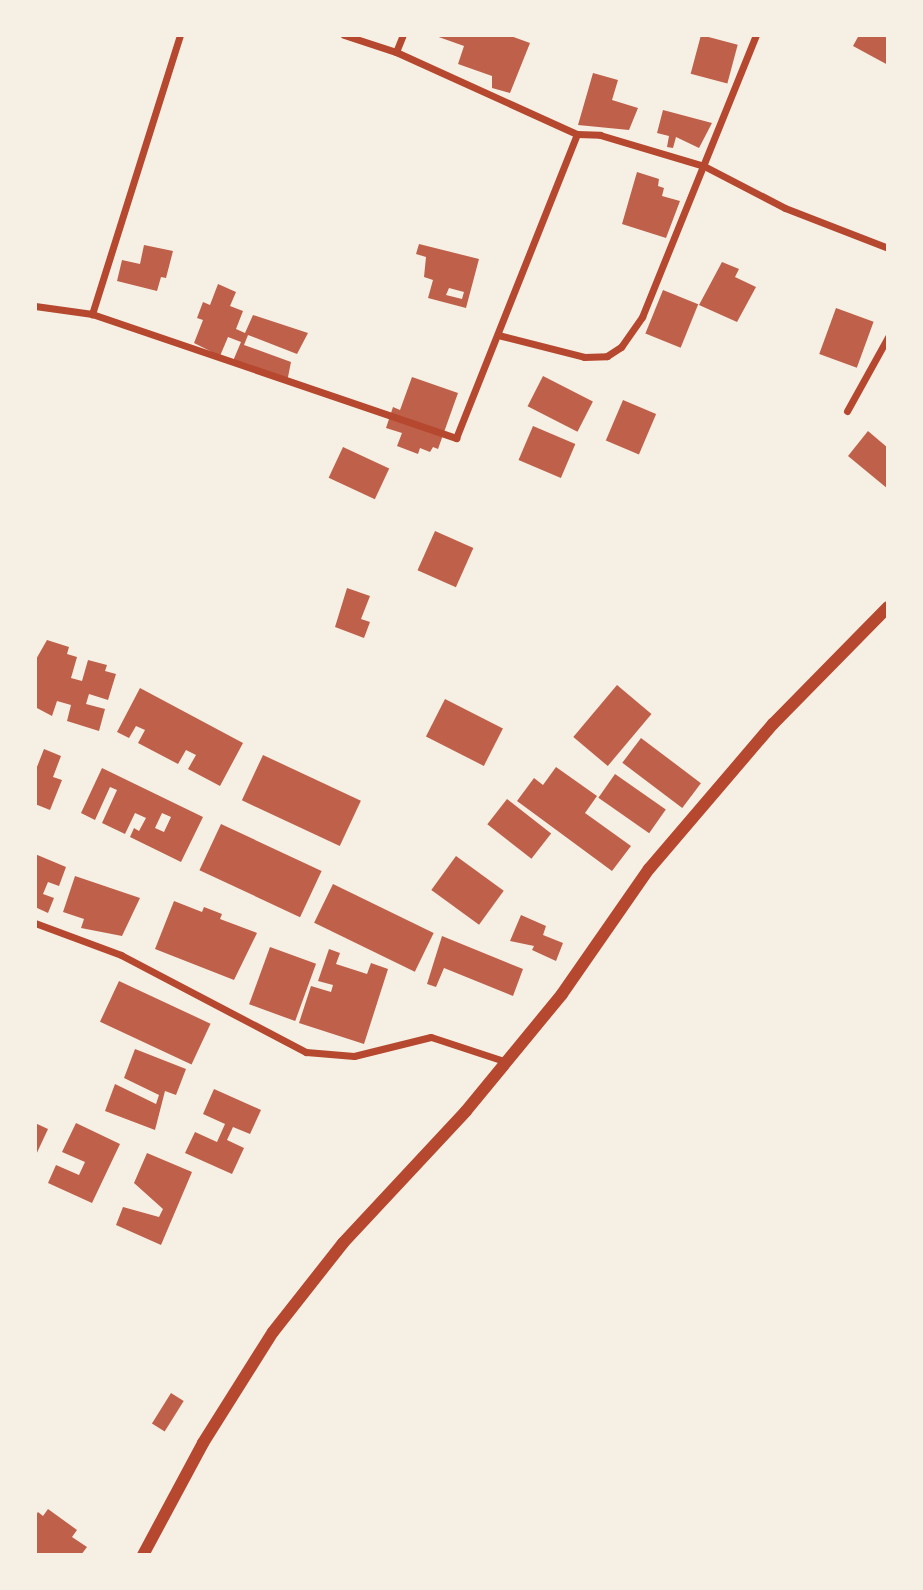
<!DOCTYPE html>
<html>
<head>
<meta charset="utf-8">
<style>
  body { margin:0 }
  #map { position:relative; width:923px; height:1590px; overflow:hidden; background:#f6efe4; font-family:"Fira Sans",sans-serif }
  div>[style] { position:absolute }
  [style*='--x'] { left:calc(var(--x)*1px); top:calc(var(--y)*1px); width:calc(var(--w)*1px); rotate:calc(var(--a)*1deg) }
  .building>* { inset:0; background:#bf614a; transform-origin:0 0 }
  .minor>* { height:7px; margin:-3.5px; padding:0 3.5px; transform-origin:3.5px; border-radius:3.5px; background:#b5482f }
  .tertiary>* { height:12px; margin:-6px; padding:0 6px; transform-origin:6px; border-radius:6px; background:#b5482f }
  span { translate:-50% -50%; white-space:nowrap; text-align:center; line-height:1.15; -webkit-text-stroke:7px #f6efe4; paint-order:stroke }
  .frame { position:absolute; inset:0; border:37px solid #f6efe4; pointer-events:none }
</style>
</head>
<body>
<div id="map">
  <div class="building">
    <i style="clip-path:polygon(433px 35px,508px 35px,530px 43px,510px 93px,492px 88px,492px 76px,458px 64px,464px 46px)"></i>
    <i style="left:701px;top:35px;width:38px;height:40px;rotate:15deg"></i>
    <i style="clip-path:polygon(859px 35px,888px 35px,888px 65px,853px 46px)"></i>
    <i style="clip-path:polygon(593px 73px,618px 80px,612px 100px,638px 108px,629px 130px,578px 125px)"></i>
    <i style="clip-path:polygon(663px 110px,712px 123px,699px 148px,676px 137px,673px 148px,667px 147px,669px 136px,657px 133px)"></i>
    <i style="clip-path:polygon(637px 172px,659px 179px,658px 186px,664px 188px,662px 196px,680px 201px,666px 238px,622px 224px)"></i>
    <i style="clip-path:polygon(evenodd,419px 244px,479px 259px,466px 308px,428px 298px,433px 280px,424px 277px,426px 257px,416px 254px,419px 244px,449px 288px,464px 292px,462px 299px,446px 295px,449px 288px)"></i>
    <i style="clip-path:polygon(144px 245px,173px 251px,166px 278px,161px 277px,157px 291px,117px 281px,122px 260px,140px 264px)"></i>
    <i style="clip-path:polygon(722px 262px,739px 269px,735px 277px,756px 287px,737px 322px,699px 305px)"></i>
    <i style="clip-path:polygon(218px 284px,236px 292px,230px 306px,243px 311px,236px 329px,245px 333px,253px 315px,308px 333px,297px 354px,248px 335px,244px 345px,291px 362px,287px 382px,233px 361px,241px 342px,228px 337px,220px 356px,194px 343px,203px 320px,197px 318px,203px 302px,210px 305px)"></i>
    <i style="left:663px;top:290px;width:38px;height:47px;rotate:22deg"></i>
    <i style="left:836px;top:308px;width:40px;height:49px;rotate:20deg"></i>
    <i style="left:543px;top:376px;width:56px;height:34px;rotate:27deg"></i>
    <i style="clip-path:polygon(412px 377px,458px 393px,438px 449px,433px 447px,430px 452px,420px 448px,418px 454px,397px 446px,402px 433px,386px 428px,393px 407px,400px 410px)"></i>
    <i style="left:623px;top:400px;width:36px;height:44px;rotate:23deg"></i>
    <i style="left:533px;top:426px;width:46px;height:37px;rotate:23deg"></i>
    <i style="clip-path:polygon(868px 431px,888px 448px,888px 489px,848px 456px)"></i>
    <i style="left:343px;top:447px;width:51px;height:34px;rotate:25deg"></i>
    <i style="left:435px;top:531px;width:42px;height:43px;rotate:24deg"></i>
    <i style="clip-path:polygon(347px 588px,370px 596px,361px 619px,370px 622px,364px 638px,335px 627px)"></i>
    <i style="clip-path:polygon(47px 640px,69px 647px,67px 654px,77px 657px,71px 678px,82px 681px,88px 660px,107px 665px,105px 671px,116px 674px,108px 700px,89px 694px,86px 704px,105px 709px,99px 731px,67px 721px,71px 705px,57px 701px,52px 716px,35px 707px,35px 661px)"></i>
    <i style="left:617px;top:685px;width:45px;height:68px;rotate:40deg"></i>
    <i style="clip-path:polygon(140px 688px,243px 743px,220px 786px,188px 769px,196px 755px,186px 750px,178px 764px,138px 743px,145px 730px,136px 726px,129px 738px,117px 732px)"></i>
    <i style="left:445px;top:699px;width:65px;height:42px;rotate:27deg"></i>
    <i style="left:641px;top:738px;width:75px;height:31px;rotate:37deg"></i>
    <i style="clip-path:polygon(44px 749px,61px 756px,53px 777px,62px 780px,50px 810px,35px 804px,35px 772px)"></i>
    <i style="left:263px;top:755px;width:108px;height:50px;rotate:25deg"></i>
    <i style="clip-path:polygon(556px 767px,597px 796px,585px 813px,631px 846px,612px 871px,517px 801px,534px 778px,543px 785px)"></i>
    <i style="clip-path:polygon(evenodd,102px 768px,203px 817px,181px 862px,130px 837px,134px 828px,139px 831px,146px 818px,135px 813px,125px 834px,102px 823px,117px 790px,110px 787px,95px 820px,81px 813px,102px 768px,162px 813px,171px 817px,164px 832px,155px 828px,162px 813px)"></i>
    <i style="left:615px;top:774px;width:62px;height:29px;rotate:35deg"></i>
    <i style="left:507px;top:799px;width:56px;height:32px;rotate:38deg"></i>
    <i style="left:221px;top:824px;width:111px;height:51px;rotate:25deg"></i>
    <i style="clip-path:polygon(35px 854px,66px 867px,59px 886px,48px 882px,43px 894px,54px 898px,48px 913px,35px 907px)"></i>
    <i style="left:456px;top:856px;width:59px;height:42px;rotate:36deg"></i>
    <i style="clip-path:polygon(75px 876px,140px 898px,122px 936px,81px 928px,84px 919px,63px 912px)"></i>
    <i style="left:333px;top:884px;width:112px;height:43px;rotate:26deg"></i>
    <i style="clip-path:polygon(174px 901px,202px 912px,204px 907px,222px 914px,220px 919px,257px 933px,234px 980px,155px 949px)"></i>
    <i style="clip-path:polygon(521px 915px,546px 926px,543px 935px,563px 943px,556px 961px,532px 950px,534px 946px,510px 941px)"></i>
    <i style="clip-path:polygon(442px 936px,523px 969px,513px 996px,444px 968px,436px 987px,427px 984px)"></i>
    <i style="left:270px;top:947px;width:49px;height:61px;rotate:20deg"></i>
    <i style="clip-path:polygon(329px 949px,340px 953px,336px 964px,367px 974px,371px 963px,388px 969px,364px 1044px,299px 1023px,311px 986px,331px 992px,333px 985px,318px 981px)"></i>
    <i style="left:119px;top:981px;width:101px;height:45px;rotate:25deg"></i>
    <i style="clip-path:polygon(135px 1049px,186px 1069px,176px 1095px,165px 1091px,155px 1130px,105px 1111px,115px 1084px,156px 1104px,159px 1095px,124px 1078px)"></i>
    <i style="clip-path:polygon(214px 1089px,261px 1110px,250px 1134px,233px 1127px,227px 1140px,244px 1148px,232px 1174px,185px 1153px,195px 1132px,217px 1142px,225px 1124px,203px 1114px)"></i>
    <i style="clip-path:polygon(35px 1123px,48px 1129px,35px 1157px)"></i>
    <i style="clip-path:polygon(76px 1123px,120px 1144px,92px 1203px,48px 1183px,56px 1165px,79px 1175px,85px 1162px,62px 1152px)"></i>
    <i style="clip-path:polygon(147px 1153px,192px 1172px,161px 1245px,116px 1225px,123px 1207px,159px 1217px,163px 1209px,134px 1183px)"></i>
    <i style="left:171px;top:1393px;width:15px;height:36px;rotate:32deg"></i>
    <i style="clip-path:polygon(48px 1509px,77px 1530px,72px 1537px,87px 1547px,81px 1555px,35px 1555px,35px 1516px,38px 1512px,43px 1516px)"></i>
  </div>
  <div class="minor">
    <i style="--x:180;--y:35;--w:293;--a:107.5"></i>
    <i style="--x:92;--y:314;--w:385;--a:18.8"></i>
    <i style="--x:456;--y:438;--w:327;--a:-68.3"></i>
    <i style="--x:344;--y:35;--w:55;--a:18.1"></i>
    <i style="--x:396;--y:52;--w:199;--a:24.4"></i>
    <i style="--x:577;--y:134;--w:23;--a:2"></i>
    <i style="--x:600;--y:135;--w:109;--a:16.6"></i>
    <i style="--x:704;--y:166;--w:91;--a:27.4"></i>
    <i style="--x:785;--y:208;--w:110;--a:21.2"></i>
    <i style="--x:396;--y:52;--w:18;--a:-68"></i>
    <i style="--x:35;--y:306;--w:58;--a:8"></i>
    <i style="--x:498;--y:335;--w:89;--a:14.3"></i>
    <i style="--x:584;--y:357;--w:23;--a:-2"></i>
    <i style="--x:607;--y:356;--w:17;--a:-33"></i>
    <i style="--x:621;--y:347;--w:37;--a:-55"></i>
    <i style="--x:642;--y:317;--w:304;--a:-68"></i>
    <i style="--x:847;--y:411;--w:85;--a:-61"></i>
    <i style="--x:35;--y:923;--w:92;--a:20.4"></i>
    <i style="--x:121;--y:955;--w:209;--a:27.7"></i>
    <i style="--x:306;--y:1052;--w:48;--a:4.8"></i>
    <i style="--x:354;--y:1056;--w:79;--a:-13.9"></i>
    <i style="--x:431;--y:1037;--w:80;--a:18.2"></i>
  </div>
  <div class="tertiary">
    <i style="--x:143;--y:1555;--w:127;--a:-61.8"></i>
    <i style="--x:203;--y:1443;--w:131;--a:-57.8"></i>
    <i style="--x:273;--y:1332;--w:113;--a:-51.8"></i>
    <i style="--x:343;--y:1243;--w:180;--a:-47"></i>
    <i style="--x:466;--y:1111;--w:151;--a:-50.6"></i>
    <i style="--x:562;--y:994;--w:152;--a:-55.2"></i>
    <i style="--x:649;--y:869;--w:191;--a:-49.5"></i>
    <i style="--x:773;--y:724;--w:164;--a:-45.5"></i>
  </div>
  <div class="frame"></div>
</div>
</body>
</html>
